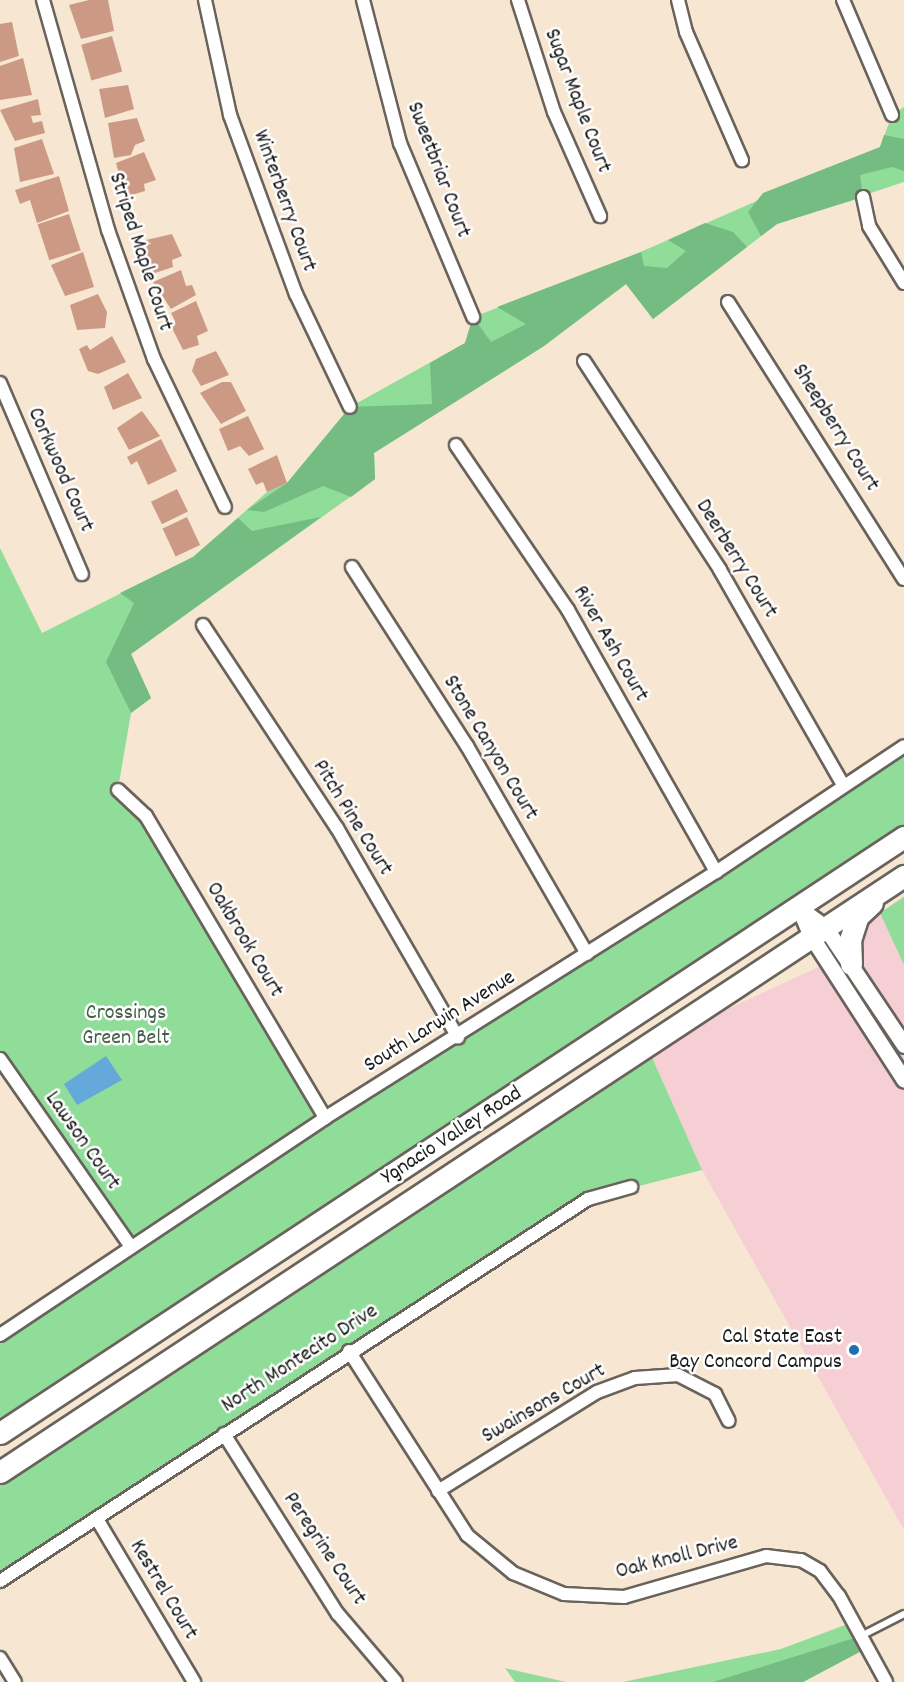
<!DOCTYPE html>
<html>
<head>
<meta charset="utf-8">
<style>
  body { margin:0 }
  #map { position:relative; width:904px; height:1682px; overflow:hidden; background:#f7e7d2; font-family:Dekko,sans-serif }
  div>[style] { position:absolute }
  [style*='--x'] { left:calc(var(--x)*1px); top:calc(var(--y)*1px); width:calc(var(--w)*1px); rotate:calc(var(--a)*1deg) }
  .built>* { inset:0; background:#f6cfd5 }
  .green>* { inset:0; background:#90dd9a }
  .forest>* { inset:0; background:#74bc82 }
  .water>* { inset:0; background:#65a9da }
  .building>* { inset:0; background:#cc9a84; transform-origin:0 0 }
  .roads { filter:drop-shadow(2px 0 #69635c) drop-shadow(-2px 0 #69635c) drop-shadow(0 2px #69635c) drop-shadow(0 -2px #69635c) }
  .service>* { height:6px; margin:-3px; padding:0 3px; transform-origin:3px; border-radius:3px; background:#fff }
  .minor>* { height:12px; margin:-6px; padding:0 6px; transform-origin:6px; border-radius:6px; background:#fff }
  .tertiary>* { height:15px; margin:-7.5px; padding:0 7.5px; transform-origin:7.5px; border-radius:7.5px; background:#fff }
  .trunk>* { height:21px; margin:-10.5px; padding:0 10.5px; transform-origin:10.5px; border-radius:10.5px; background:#fff }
  .dots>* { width:16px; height:16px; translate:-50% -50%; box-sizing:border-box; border:3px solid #fff; border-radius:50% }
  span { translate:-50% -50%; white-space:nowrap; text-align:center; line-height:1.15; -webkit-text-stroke:5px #fff; paint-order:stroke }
  .street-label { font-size:22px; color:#1c1c1c }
  .park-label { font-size:22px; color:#456048 }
  .poi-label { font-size:22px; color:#1c1c1c }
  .right { translate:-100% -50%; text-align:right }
</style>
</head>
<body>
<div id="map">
  <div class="built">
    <i style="clip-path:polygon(904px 896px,904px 1530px,702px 1170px,647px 1046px,836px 959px,873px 918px)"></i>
  </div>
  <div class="green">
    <i style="clip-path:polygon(904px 107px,904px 182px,777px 224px,653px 319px,626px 284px,544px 346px,374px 453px,375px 479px,131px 654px,151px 698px,131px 713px,118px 789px,146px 817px,325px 1118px,904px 746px,904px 837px,0 1433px,0 1335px,131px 1247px,0 1059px,0 548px,42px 633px,193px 557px,267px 492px,287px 483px,350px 407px,465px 343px,473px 317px,620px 261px,880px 147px,892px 115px)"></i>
    <i style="clip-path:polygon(904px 897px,904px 965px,880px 913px)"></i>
    <i style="clip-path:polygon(647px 1046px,702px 1170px,588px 1199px,0 1581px,0 1472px)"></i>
    <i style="clip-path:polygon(853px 1622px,867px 1648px,803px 1682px,623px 1682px,781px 1649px)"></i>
    <i style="clip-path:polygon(505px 1668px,566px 1682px,515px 1682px)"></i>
  </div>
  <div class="forest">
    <i style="clip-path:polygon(884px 135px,904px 139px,904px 171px,892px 167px,860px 175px,863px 197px,777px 224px,761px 236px,748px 212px,763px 193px,880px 147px)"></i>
    <i style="clip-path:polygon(705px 223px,733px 232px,747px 247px,653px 319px,626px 284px,544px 346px,374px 453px,375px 479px,351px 497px,323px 486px,264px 512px,247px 510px,287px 483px,350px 407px,432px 404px,430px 363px,465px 343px,473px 317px,491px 342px,526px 324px,497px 307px,641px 252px,644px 266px,667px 268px,686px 251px,668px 240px)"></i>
    <i style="clip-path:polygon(321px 517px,131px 654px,151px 698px,131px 713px,106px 662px,134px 603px,120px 593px,193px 557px,238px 518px,252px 531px)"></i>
    <i style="clip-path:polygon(861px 1636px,867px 1648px,803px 1682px,713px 1682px)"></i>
  </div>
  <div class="water">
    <i style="clip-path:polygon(106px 1056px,122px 1080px,77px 1105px,64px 1084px)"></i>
  </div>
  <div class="building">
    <i style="clip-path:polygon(89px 0,108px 0,114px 31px,81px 39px,69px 5px)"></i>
    <i style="clip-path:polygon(12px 22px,19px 56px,0 62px,0 24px)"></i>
    <i style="left:112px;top:36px;width:37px;height:32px;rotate:74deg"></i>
    <i style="clip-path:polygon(23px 58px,32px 95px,0 100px,0 66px)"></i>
    <i style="clip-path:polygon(128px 85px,134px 109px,105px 118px,99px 89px)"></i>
    <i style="clip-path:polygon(38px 99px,41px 115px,31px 116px,33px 123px,42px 121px,45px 133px,15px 141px,0 110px)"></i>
    <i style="clip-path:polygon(137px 118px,145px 141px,135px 145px,131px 155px,114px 158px,108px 123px)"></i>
    <i style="clip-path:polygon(42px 139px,54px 174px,20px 182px,14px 148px)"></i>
    <i style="clip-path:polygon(144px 152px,156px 180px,144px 184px,145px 191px,125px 197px,116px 163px)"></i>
    <i style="clip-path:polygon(59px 176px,69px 211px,37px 223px,30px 200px,20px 204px,15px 190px)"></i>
    <i style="left:69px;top:214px;width:38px;height:33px;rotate:72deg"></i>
    <i style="clip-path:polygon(172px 234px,182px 256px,172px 260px,173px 267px,152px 274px,143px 251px,146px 240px)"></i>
    <i style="clip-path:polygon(83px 252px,94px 287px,65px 296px,51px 265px)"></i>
    <i style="clip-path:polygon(181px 270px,186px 286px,192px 285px,196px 295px,171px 309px,153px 282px)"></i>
    <i style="clip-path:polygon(98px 294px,107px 312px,105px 328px,77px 330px,70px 305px)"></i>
    <i style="clip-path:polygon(196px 301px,208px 331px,197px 336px,199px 345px,183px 350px,170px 324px,175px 321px,171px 313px)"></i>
    <i style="clip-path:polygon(112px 336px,126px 362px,98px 374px,88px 371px,79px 349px,87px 345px,90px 350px)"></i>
    <i style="clip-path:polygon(216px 351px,229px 375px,201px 386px,192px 371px,196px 359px)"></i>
    <i style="clip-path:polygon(128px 373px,142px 398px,113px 410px,104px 387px)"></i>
    <i style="clip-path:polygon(222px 382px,231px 382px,246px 411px,221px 424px,200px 393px)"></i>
    <i style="clip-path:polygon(142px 411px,160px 436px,129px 450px,117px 428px)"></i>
    <i style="clip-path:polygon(248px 416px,264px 449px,249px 456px,240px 446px,228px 451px,219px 429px)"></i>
    <i style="clip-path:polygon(161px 439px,177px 471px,148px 485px,137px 461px,131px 465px,127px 457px)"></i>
    <i style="clip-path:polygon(277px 455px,287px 483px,267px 492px,263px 482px,256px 485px,248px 469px)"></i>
    <i style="left:177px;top:489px;width:25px;height:29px;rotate:64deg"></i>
    <i style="left:187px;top:517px;width:31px;height:27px;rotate:65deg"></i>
  </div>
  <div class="roads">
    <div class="service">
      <i style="--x:861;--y:1636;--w:48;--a:-27.1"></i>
    </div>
    <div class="minor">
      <i style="--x:43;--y:0;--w:239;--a:74.2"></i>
      <i style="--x:108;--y:230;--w:137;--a:70.4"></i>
      <i style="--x:154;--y:359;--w:164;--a:64.4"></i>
      <i style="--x:205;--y:0;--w:118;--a:77.7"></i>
      <i style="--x:230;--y:115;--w:191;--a:69.8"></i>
      <i style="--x:296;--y:294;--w:125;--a:64.5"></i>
      <i style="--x:363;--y:0;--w:148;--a:75.5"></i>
      <i style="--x:400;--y:143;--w:189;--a:67.2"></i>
      <i style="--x:518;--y:0;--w:118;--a:72.2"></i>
      <i style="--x:554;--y:112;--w:114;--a:66.1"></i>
      <i style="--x:678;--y:0;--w:33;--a:76"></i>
      <i style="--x:686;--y:32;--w:140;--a:66.4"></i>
      <i style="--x:843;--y:0;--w:125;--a:66.9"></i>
      <i style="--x:863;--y:197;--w:30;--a:78"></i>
      <i style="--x:869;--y:226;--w:67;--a:58.4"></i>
      <i style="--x:728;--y:302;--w:328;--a:57.6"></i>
      <i style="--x:584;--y:361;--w:249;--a:56.9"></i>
      <i style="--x:720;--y:570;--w:248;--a:60.2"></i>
      <i style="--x:0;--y:383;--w:208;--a:66.8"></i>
      <i style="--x:456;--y:445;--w:199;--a:55.8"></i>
      <i style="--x:568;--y:610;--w:301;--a:60.5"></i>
      <i style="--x:352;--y:567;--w:213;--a:57.3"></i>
      <i style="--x:467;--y:746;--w:240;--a:60"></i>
      <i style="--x:203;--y:625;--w:243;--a:56.6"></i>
      <i style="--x:337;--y:828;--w:242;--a:60"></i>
      <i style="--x:118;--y:790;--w:38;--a:43"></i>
      <i style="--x:146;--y:816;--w:351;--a:59.3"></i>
      <i style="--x:0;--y:1059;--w:229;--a:55.1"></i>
      <i style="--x:0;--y:1335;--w:391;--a:-33.7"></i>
      <i style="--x:325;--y:1118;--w:462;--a:-32.2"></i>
      <i style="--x:716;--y:872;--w:226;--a:-33.8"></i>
      <i style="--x:349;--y:1351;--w:219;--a:57.3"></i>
      <i style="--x:467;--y:1535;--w:60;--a:39.6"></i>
      <i style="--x:513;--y:1573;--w:55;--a:22.4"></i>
      <i style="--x:564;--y:1594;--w:60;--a:2.9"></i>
      <i style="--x:624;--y:1597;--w:148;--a:-16.1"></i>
      <i style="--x:766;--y:1556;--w:35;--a:7"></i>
      <i style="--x:801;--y:1560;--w:22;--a:30"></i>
      <i style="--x:820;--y:1571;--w:31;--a:53"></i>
      <i style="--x:839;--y:1596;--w:98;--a:61.3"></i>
      <i style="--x:224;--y:1434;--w:213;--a:57.7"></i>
      <i style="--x:338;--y:1614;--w:89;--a:49.5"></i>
      <i style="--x:438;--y:1491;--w:187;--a:-31.9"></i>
      <i style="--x:597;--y:1392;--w:40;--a:-20.2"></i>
      <i style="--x:635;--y:1378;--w:43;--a:-4"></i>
      <i style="--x:678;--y:1375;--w:42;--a:27.2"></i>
      <i style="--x:715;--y:1394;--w:30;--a:63"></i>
      <i style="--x:97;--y:1519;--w:190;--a:59.2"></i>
      <i style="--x:0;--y:1581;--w:701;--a:-33.01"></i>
      <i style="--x:588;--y:1199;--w:45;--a:-15.6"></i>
      <i style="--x:0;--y:1658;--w:28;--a:58"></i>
    </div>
    <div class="tertiary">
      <i style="--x:799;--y:908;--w:30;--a:67"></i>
      <i style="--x:811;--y:936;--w:171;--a:57.1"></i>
      <i style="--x:799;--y:908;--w:32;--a:36"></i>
      <i style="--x:825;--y:927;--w:142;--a:56.2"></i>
    </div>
    <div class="trunk">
      <i style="--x:851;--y:964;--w:24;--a:-92"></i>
      <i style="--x:850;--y:940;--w:25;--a:-72"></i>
      <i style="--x:858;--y:916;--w:19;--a:-43"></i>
      <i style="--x:0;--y:1433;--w:1083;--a:-33.4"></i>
      <i style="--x:0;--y:1472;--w:1083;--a:-33.4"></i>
    </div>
  </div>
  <div class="dots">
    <i style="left:854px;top:1350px;background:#1f6fb2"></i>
  </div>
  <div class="street-label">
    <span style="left:577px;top:101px;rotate:69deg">Sugar Maple Court</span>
    <span style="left:438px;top:170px;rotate:69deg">Sweetbriar Court</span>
    <span style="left:284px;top:201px;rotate:70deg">Winterberry Court</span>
    <span style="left:140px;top:252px;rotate:72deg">Striped Maple Court</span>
    <span style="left:835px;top:428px;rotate:58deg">Sheepberry Court</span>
    <span style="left:60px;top:470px;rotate:66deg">Corkwood Court</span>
    <span style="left:736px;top:559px;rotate:58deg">Deerberry Court</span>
    <span style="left:610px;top:644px;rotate:60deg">River Ash Court</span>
    <span style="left:490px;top:748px;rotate:59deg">Stone Canyon Court</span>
    <span style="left:352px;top:818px;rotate:58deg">Pitch Pine Court</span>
    <span style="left:244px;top:940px;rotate:59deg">Oakbrook Court</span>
    <span style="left:440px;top:1022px;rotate:-32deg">South Larwin Avenue</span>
    <span style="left:452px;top:1136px;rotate:-33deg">Ygnacio Valley Road</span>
    <span style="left:82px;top:1141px;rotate:55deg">Lawson Court</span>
    <span style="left:300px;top:1359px;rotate:-33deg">North Montecito Drive</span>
    <span style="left:544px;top:1404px;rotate:-30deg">Swainsons Court</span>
    <span style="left:324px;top:1549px;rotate:56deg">Peregrine Court</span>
    <span style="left:677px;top:1558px;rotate:-14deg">Oak Knoll Drive</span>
    <span style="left:163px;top:1590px;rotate:59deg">Kestrel Court</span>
  </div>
  <div class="park-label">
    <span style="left:126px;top:1026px">Crossings<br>Green Belt</span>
  </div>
  <div class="poi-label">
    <span class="right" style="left:842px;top:1350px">Cal State East<br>Bay Concord Campus</span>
  </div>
</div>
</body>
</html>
